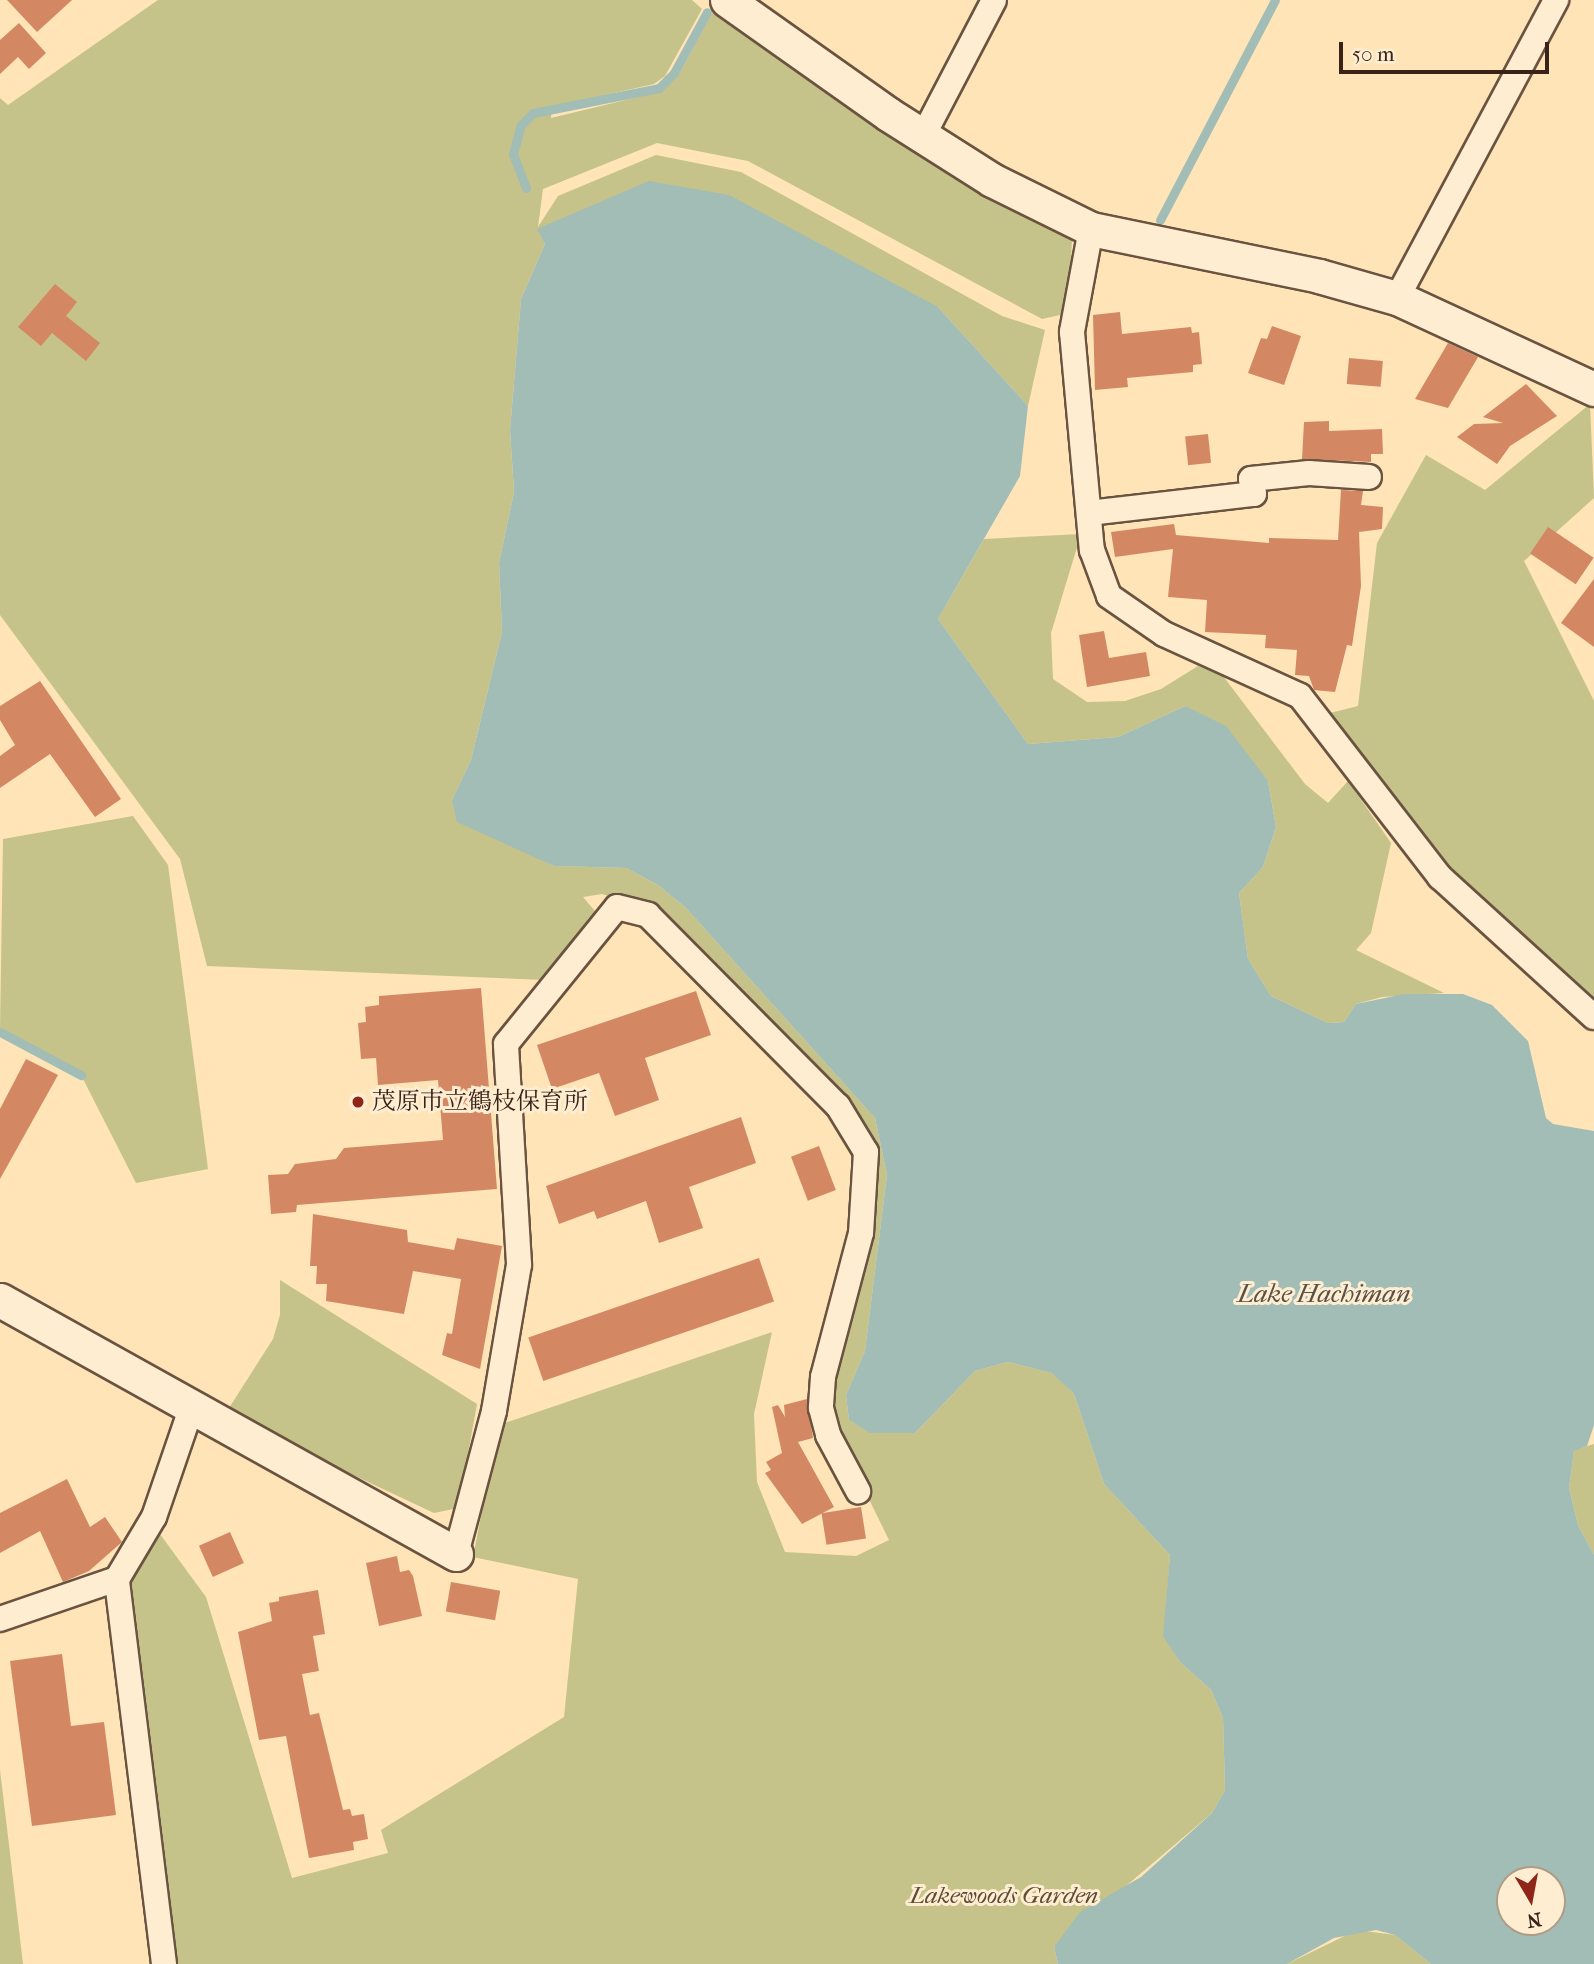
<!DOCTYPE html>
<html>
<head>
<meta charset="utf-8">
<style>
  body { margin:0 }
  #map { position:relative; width:1594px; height:1964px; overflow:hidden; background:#fee4b7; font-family:"IM FELL French Canon","Noto Serif JP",serif }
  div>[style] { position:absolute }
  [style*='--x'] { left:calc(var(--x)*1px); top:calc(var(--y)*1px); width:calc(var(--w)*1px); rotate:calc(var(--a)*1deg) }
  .green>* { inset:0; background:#c5c28a }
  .water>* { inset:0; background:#a2bdb6 }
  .stream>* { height:9px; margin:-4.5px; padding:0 4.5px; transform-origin:4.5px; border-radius:4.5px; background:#a2bdb6 }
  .building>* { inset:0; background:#d38863; transform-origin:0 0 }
  .roads { filter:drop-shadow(2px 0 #6a5340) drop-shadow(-2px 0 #6a5340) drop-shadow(0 2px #6a5340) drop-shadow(0 -2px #6a5340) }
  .street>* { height:24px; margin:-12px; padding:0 12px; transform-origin:12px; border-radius:12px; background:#feedd0 }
  .secondary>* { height:33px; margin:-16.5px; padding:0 16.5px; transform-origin:16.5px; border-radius:16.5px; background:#feedd0 }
  .dots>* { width:19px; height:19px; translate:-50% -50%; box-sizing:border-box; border:4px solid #feedd0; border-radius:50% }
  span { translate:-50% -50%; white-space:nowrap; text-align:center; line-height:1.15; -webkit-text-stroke:6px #feedd0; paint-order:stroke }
  .poi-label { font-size:24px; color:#392319 }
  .left { translate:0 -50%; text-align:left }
  .park-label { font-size:24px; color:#5c4b35; font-style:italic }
  .water-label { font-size:26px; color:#585148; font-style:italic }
  .north { position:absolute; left:1496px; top:1866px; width:70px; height:70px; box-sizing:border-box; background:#feedd0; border:2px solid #af9c87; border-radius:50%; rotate:170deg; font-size:19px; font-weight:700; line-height:28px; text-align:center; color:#392319 }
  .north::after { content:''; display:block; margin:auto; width:24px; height:32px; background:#8f2418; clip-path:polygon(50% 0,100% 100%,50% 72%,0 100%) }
  .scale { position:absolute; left:1339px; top:42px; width:210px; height:32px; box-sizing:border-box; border:4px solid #392319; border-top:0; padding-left:9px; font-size:21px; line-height:24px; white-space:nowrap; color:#392319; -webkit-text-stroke:5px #feedd0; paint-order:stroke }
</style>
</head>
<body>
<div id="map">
  <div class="green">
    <i style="clip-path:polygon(158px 0,692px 0,702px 9px,665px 76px,654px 84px,552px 107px,551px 118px,663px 91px,680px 73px,712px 13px,838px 102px,1012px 209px,1072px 238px,1069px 305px,1060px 315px,1042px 319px,748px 161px,657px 143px,543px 189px,538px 227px,558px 196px,656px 155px,741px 172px,1002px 316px,1045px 330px,1028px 406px,938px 307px,538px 229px,545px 244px,521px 299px,510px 430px,514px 492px,499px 563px,502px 632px,471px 760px,452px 800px,477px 827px,554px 866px,626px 868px,658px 885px,686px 908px,875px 1118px,887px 1175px,865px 1351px,846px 1395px,849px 1420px,871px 1433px,915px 1433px,975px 1371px,1008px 1362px,1053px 1373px,1074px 1394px,1104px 1484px,1170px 1555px,1164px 1636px,1180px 1662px,1211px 1690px,1223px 1718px,1225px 1790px,1212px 1813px,1054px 1947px,1058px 1964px,177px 1964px,129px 1573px,157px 1530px,206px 1597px,292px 1878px,388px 1853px,381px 1830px,564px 1717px,578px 1579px,473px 1557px,499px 1425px,772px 1332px,754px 1414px,757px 1482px,785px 1552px,856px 1556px,889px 1540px,840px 1440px,830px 1407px,874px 1155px,659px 911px,602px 894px,583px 897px,600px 917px,545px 980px,207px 966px,180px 859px,0 615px,0 98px,8px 105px)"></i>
    <i style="clip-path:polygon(1590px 404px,1594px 498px,1524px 561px,1594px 701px,1594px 1005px,1427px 845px,1326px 714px,1358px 706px,1377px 543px,1426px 455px,1485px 490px)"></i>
    <i style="clip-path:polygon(1081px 534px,1051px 633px,1053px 679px,1087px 702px,1125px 701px,1161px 689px,1198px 666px,1223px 676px,1305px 784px,1328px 803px,1348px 781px,1391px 843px,1371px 933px,1356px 950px,1444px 993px,1382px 997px,1356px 1004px,1344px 1022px,1328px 1023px,1271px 996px,1248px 959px,1239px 893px,1263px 867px,1276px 827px,1268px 781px,1185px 706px,1118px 737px,1028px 744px,938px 619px,984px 539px)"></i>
    <i style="clip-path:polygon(133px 816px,168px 865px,208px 1169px,136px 1183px,81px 1075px,0 1032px,3px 839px)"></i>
    <i style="clip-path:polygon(280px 1280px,477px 1404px,458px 1508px,434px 1513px,317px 1458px,229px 1408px,273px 1339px,280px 1315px)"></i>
    <i style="clip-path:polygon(1594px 1444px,1594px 1555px,1578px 1525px,1569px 1488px,1574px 1450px)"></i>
    <i style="clip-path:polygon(0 1770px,9px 1845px,23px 1964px,0 1964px)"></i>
    <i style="clip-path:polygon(1357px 1930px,1395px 1935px,1431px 1964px,1287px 1964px)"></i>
  </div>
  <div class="water">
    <i style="clip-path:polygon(evenodd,649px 181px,729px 195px,938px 307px,1028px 406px,1020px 476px,938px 619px,1028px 744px,1118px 737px,1185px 706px,1226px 726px,1268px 781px,1276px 827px,1263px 867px,1239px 893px,1248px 959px,1271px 996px,1328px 1023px,1344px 1022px,1356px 1004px,1404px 994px,1463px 994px,1492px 1005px,1528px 1041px,1546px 1118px,1553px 1124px,1594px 1131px,1594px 1425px,1587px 1446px,1574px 1451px,1569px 1488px,1578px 1525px,1594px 1555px,1594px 1964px,1431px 1964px,1395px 1935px,1376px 1930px,1334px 1938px,1287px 1964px,1058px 1964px,1054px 1947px,1080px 1912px,1141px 1877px,1212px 1813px,1225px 1790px,1223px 1718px,1211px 1690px,1180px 1662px,1163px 1636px,1170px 1555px,1104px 1484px,1074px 1394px,1052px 1373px,1008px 1362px,975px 1371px,915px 1433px,870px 1433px,849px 1420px,846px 1395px,865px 1351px,887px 1175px,875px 1118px,686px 908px,658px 885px,626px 868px,554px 866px,457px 822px,452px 800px,471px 760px,502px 632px,499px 563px,514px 492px,510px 430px,521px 299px,545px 244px,537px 229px,649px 181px,1510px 1880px,1552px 1880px,1552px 1922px,1510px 1922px,1510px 1880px)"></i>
  </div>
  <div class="stream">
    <i style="--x:526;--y:188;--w:36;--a:-111"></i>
    <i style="--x:513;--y:154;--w:30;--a:-75"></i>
    <i style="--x:521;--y:125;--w:17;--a:-45"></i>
    <i style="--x:533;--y:113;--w:128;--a:-11.2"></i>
    <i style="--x:659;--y:88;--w:21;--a:-45"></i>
    <i style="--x:674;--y:73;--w:69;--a:-61.6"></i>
    <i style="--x:1160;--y:220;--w:248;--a:-62.4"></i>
    <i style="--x:0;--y:1032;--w:92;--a:28"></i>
  </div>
  <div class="building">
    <i style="clip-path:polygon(7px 0,72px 0,37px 32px)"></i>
    <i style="clip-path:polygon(19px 23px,46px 53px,29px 69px,18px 57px,0 74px,0 40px)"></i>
    <i style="clip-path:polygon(55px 284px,77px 302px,66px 316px,100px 343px,86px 361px,52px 333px,41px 346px,18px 327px)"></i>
    <i style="clip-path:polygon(1120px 312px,1122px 334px,1191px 327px,1192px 333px,1199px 332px,1202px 364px,1193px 365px,1193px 372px,1127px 378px,1128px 387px,1095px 390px,1093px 315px)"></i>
    <i style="clip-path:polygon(1272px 326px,1301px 336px,1284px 385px,1248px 373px,1261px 338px,1267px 339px)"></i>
    <i style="clip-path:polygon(1448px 343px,1478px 357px,1448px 408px,1415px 399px)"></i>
    <i style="left:1349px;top:358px;width:34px;height:26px;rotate:5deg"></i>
    <i style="clip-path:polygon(1526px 384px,1557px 416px,1510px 446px,1497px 464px,1457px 437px,1474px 424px,1503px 423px,1483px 417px)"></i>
    <i style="clip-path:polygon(1329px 421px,1329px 431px,1382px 429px,1383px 454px,1371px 454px,1371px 462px,1302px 459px,1304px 422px)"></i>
    <i style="left:1208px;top:434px;width:29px;height:23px;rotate:84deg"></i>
    <i style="clip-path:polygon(1341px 490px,1363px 491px,1361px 505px,1383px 507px,1382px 529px,1359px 532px,1361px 586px,1352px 646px,1347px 645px,1335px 692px,1314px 690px,1309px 676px,1295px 675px,1297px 650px,1265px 648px,1266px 635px,1205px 632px,1207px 600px,1168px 597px,1173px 549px,1115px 557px,1111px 532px,1174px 524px,1176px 535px,1269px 543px,1269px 538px,1338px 540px)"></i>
    <i style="left:1548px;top:527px;width:55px;height:32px;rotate:34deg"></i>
    <i style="clip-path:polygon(1594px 579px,1594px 647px,1561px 623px)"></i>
    <i style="clip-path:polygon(1104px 631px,1109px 658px,1146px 652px,1150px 676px,1087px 687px,1079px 635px)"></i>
    <i style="clip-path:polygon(40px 681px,121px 799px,95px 817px,50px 754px,0 788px,0 756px,15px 745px,0 720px,0 706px)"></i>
    <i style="clip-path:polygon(481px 988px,497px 1189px,297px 1205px,296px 1212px,271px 1214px,268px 1175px,288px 1174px,295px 1164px,336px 1159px,344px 1148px,443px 1140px,438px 1080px,378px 1085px,376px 1058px,361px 1059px,358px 1023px,366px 1022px,365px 1007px,379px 1005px,379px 996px)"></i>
    <i style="clip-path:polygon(696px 991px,711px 1035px,645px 1058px,659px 1100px,615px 1116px,599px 1073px,552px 1089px,537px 1045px)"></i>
    <i style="clip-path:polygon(26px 1059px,58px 1075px,0 1179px,0 1109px)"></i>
    <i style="clip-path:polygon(741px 1117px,756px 1163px,689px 1187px,703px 1228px,659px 1243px,646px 1201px,597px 1219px,594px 1211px,559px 1224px,546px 1186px)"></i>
    <i style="left:819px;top:1146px;width:47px;height:30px;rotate:69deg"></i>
    <i style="clip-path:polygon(313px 1214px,407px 1230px,408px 1242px,454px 1250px,457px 1238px,502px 1246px,480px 1369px,442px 1355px,447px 1333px,452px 1334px,461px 1279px,413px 1271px,404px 1314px,326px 1301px,327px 1284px,316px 1284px,317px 1266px,310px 1266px)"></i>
    <i style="left:759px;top:1258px;width:46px;height:244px;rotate:71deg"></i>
    <i style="clip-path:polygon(807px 1399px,813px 1438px,798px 1442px,834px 1507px,802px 1524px,765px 1473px,771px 1470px,766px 1462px,782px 1453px,772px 1407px,778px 1405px,785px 1417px,784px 1405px)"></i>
    <i style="clip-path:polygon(67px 1479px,90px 1527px,105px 1517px,122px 1542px,89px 1571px,63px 1582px,40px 1531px,0 1553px,0 1513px)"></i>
    <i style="left:861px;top:1507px;width:32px;height:40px;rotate:81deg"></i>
    <i style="left:230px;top:1532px;width:34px;height:34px;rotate:66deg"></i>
    <i style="clip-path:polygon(397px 1556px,400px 1572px,409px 1570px,413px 1576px,422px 1616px,379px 1626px,366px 1563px)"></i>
    <i style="left:451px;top:1582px;width:50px;height:30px;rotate:10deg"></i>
    <i style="clip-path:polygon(318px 1590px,325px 1634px,313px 1636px,319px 1671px,302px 1674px,310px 1715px,319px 1713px,343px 1810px,350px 1809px,352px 1816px,364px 1814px,368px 1839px,353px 1842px,354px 1850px,309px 1858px,286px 1736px,259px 1740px,238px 1632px,272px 1621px,269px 1603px,279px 1601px,279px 1597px)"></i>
    <i style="clip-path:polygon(62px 1654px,71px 1726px,104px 1722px,116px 1815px,32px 1826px,10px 1661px)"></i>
  </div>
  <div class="roads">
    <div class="street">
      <i style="--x:923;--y:136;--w:153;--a:-62.4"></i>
      <i style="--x:1091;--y:229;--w:105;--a:100.5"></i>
      <i style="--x:1072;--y:332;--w:219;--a:84.8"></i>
      <i style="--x:1092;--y:550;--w:49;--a:69.7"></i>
      <i style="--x:1109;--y:596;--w:67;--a:34.6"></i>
      <i style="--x:1164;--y:634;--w:149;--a:24.5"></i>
      <i style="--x:1300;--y:696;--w:229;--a:52.3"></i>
      <i style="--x:1440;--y:877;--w:208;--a:42.3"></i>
      <i style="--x:1397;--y:298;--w:338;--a:-61.9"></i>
      <i style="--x:1089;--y:513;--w:166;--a:-6.6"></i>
      <i style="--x:1254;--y:494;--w:15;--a:-101"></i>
      <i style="--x:1251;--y:479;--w:58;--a:-5.9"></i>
      <i style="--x:1309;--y:473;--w:60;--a:3.8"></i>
      <i style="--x:456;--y:1554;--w:148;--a:-75.1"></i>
      <i style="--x:494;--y:1411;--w:149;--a:-80.3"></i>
      <i style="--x:519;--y:1264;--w:220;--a:-93.4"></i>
      <i style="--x:506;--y:1044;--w:176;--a:-51"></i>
      <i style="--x:617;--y:907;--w:32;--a:14"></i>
      <i style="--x:648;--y:915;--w:269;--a:45.2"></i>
      <i style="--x:838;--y:1106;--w:54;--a:58.7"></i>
      <i style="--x:866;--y:1152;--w:81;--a:93.5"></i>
      <i style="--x:861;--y:1233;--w:149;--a:104.8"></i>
      <i style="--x:823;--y:1377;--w:31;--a:94"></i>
      <i style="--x:821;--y:1408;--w:28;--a:75"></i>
      <i style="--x:828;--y:1435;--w:64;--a:61.8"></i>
      <i style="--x:0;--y:1619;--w:124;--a:-18.9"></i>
      <i style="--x:164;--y:1964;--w:388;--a:-97"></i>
      <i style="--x:117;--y:1579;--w:72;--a:-59.2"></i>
      <i style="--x:154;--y:1517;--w:117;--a:-71.1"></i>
    </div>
    <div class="secondary">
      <i style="--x:727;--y:0;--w:197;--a:35.3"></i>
      <i style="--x:888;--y:114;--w:123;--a:32.4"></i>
      <i style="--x:992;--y:180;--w:110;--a:26.3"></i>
      <i style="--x:1091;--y:229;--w:233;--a:11.6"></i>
      <i style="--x:1319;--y:276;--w:81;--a:15.8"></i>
      <i style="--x:1397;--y:298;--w:217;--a:24.8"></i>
      <i style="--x:0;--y:1300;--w:522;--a:29.12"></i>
    </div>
  </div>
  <div class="dots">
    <i style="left:358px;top:1102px;background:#8f2418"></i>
  </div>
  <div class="poi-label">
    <span class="left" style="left:372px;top:1102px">茂原市立鶴枝保育所</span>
  </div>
  <div class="park-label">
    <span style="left:1004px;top:1896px">Lakewoods Garden</span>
  </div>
  <div class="water-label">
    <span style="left:1324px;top:1294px">Lake Hachiman</span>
  </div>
  <div class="north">N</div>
  <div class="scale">50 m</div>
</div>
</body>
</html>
